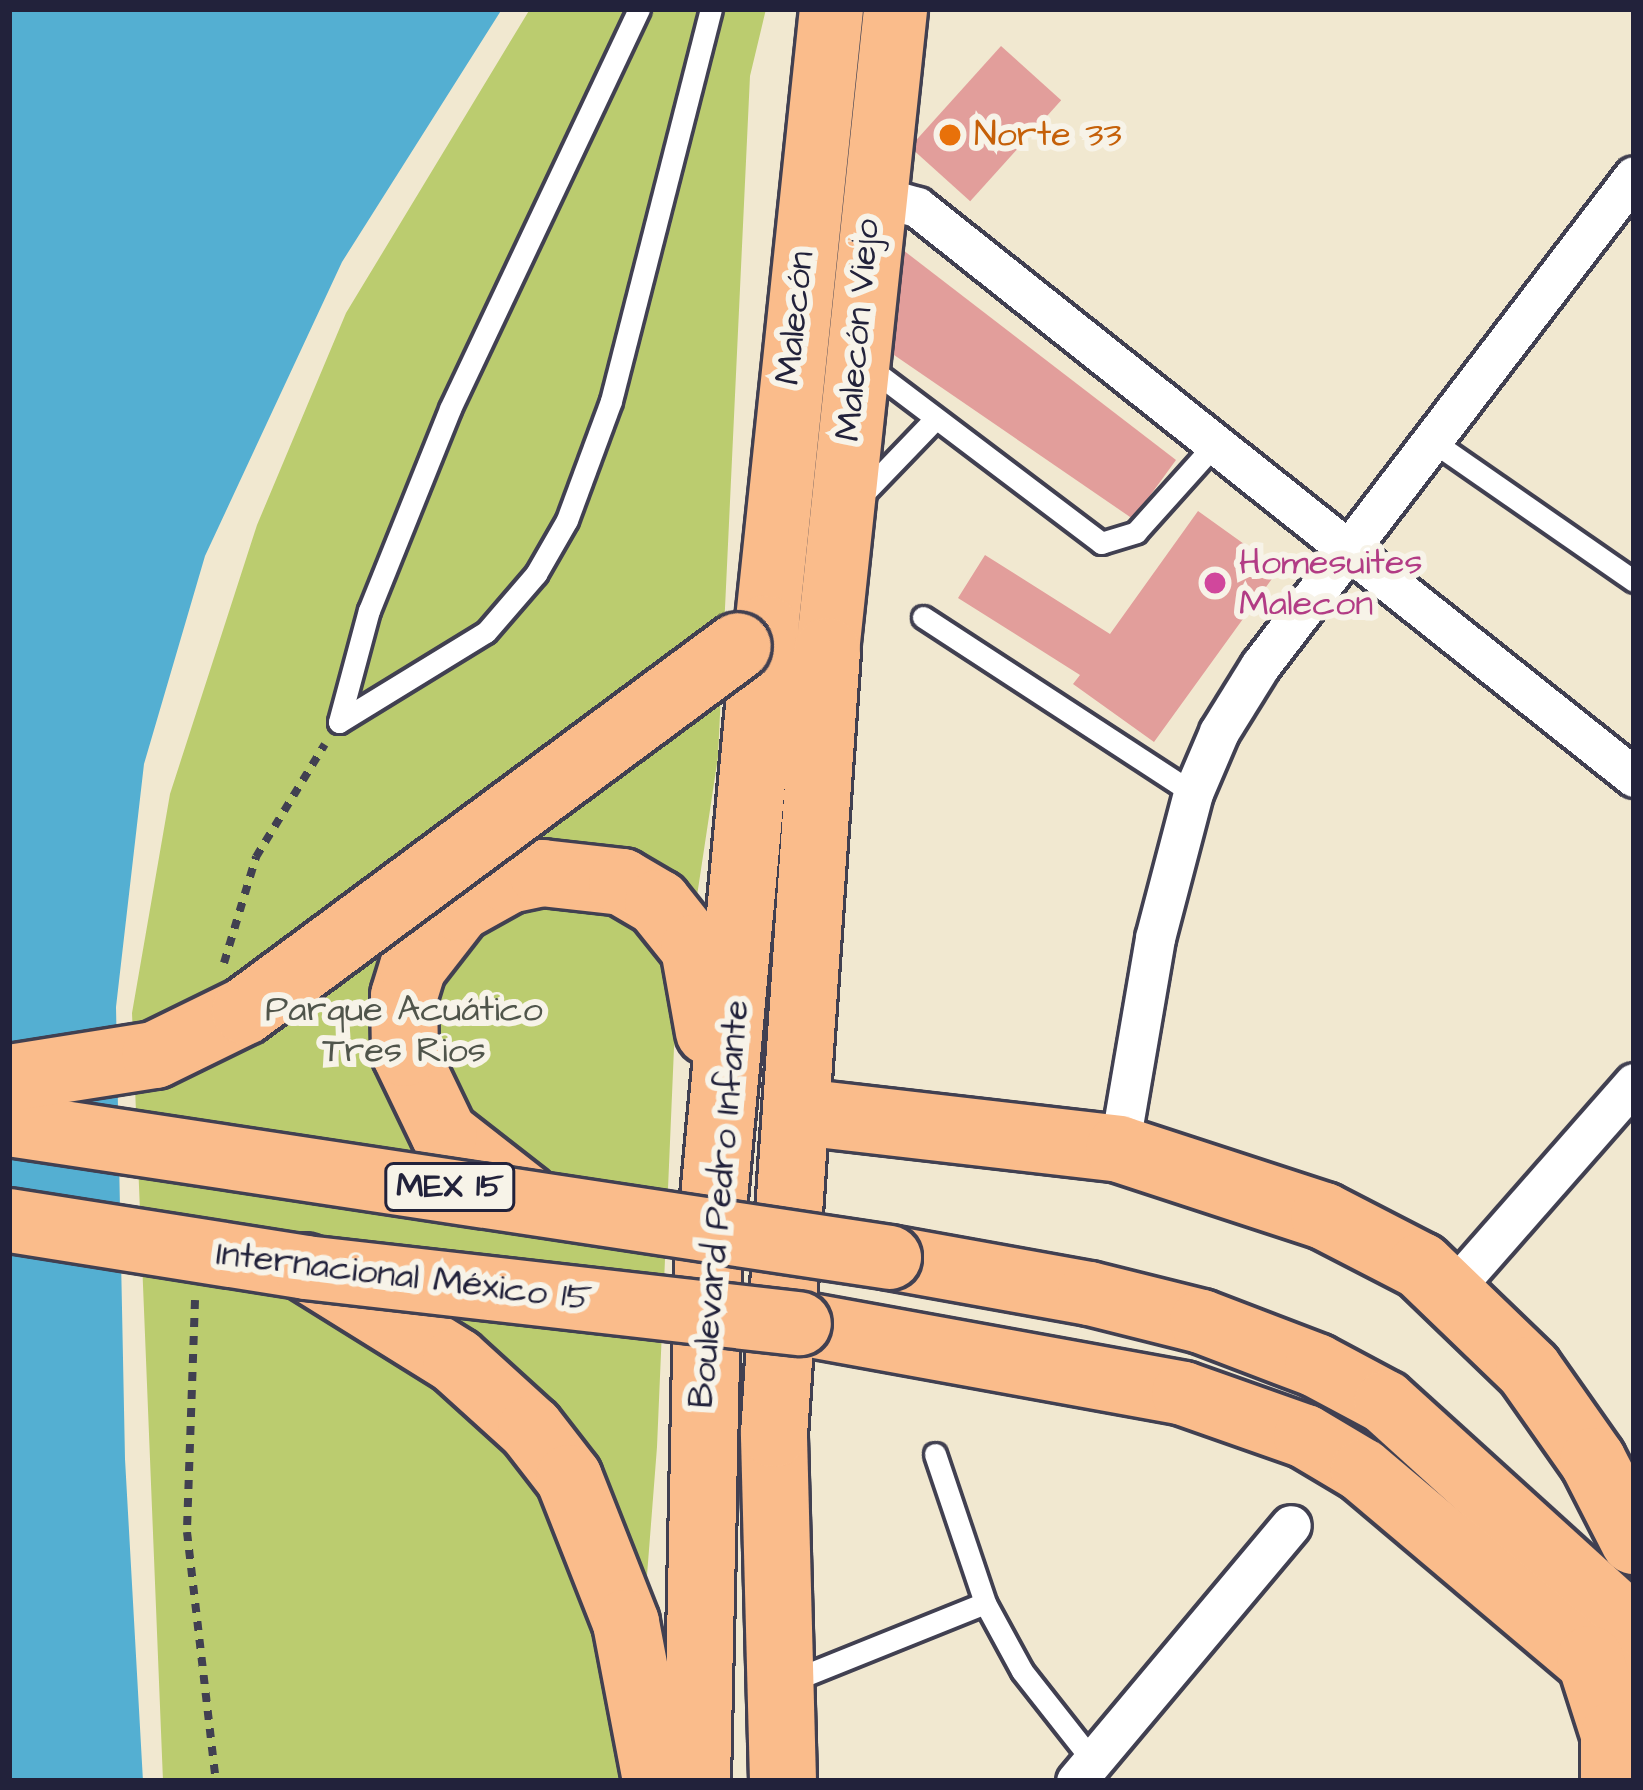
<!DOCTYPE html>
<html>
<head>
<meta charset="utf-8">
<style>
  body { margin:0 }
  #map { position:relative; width:1643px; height:1790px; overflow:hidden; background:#f1e8d0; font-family:"Architects Daughter",sans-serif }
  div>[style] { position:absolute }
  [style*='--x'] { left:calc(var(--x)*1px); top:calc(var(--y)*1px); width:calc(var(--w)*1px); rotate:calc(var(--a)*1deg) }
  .green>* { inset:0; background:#bbcc6f }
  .water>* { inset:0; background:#54afd2 }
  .building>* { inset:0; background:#e29e9b; transform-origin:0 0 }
  .path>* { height:8px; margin-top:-4px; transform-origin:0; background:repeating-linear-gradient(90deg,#414051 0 9px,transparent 0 18px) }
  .roads { filter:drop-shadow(3px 0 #414051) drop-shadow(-3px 0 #414051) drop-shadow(0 3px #414051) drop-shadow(0 -3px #414051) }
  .lane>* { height:21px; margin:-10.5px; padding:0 10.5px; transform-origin:10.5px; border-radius:10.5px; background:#fff }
  .street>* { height:39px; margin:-19.5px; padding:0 19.5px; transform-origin:19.5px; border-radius:19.5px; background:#fff }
  .primary>* { height:63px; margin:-31.5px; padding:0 31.5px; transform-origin:31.5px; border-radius:31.5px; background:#fabc8b }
  .highway>* { height:66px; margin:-33px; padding:0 33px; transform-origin:33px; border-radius:33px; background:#fabc8b }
  .bridges { filter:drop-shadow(3px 0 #414051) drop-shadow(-3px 0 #414051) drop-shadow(0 3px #414051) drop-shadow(0 -3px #414051) }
  .primary-bridge>* { height:63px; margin:-31.5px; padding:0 31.5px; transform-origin:31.5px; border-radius:31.5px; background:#fabc8b }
  .highway-bridge>* { height:66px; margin:-33px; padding:0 33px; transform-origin:33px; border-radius:33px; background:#fabc8b }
  .dots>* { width:33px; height:33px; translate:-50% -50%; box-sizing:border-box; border:6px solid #f7f3e8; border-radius:50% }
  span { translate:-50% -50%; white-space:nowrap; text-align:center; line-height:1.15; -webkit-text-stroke:12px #f7f3e8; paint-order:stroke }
  .shield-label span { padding:3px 9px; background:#f7f3e8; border:3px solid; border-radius:9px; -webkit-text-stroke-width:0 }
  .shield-label { font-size:33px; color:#22223b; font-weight:700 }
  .food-label { font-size:36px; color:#c56008 }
  .left { translate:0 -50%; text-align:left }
  .street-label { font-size:36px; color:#22223b }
  .hotel-label { font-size:36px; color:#b23c85 }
  .park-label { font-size:36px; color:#50554b }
  .frame { position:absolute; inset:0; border:12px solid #22223b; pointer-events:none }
</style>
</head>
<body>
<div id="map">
  <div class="green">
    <i style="clip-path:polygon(530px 9px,766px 9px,750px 76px,718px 757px,674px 1048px,657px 1447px,631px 1781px,163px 1781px,132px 1013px,170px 794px,257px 525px,346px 313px)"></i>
  </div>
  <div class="water">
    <i style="clip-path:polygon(9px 9px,502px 9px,342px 262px,205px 556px,144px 764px,116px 1007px,125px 1459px,143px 1781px,9px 1781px)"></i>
  </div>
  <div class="building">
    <i style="left:1001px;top:46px;width:81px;height:136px;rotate:42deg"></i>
    <i style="clip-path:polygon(890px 240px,1176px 460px,1133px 519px,878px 344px)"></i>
    <i style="clip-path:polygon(1198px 511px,1279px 569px,1154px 742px,1073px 684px,1080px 675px,958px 598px,985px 555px,1110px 634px)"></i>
  </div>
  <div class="path">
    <i style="--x:224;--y:963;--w:111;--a:-73.2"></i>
    <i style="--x:256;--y:857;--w:132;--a:-58.6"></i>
    <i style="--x:195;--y:1300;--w:232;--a:92"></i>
    <i style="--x:187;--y:1532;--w:251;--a:83.4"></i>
  </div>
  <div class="roads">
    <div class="lane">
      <i style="--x:639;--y:9;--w:442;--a:115.3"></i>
      <i style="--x:450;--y:409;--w:217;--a:111.9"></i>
      <i style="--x:369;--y:610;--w:116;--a:105"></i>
      <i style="--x:339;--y:722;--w:172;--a:-31.5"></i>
      <i style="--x:486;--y:632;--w:77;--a:-49.2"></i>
      <i style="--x:536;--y:574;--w:62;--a:-60.1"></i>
      <i style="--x:567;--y:520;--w:127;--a:-69.7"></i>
      <i style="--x:611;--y:401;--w:405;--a:-75.7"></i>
      <i style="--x:866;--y:365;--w:295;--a:37.1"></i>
      <i style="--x:1101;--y:543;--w:37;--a:-17"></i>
      <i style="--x:1136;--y:532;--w:118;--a:-48.1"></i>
      <i style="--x:1431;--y:440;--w:247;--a:34.8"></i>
      <i style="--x:861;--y:496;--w:107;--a:-46.1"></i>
      <i style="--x:923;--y:617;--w:322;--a:33.1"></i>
      <i style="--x:935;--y:1454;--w:157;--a:71.4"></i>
      <i style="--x:791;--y:1681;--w:209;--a:-21.9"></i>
      <i style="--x:985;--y:1603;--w:77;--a:61.4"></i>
      <i style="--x:1022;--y:1671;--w:113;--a:51.8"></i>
    </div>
    <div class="street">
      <i style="--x:871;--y:194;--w:48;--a:15.8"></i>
      <i style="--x:917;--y:207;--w:916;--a:38.48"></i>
      <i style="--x:1119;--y:1149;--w:214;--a:-80.3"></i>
      <i style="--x:1155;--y:938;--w:150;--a:-75.3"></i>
      <i style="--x:1193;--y:793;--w:66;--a:-66.9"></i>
      <i style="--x:1219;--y:732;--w:78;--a:-58.2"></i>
      <i style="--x:1260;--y:666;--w:616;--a:-52.65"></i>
      <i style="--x:1453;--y:1289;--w:274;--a:-48.7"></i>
      <i style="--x:1076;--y:1781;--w:334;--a:-50"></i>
    </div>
    <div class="primary">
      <i style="--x:766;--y:629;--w:623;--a:-84.02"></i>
      <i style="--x:827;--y:651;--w:646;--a:-83.95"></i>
      <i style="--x:889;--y:1257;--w:203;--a:10.2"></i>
      <i style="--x:1089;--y:1293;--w:115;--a:14"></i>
      <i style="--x:1201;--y:1321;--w:123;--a:20.9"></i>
      <i style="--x:1316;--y:1365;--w:78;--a:28.2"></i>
      <i style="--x:1385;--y:1402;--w:336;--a:42.2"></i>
      <i style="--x:799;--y:1323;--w:390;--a:10.3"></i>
      <i style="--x:1183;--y:1393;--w:129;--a:19.4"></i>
      <i style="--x:1305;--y:1436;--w:66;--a:30.8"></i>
      <i style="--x:1362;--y:1470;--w:348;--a:40.2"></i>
    </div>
    <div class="highway">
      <i style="--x:801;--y:1112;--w:320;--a:6.6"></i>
      <i style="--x:1119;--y:1149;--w:216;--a:18.1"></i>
      <i style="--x:1324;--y:1216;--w:109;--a:27.3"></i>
      <i style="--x:1421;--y:1266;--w:150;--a:43.9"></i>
      <i style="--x:1529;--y:1370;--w:111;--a:54.9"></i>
      <i style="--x:1593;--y:1461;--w:90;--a:62.9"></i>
      <i style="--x:526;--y:1198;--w:104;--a:-142"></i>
      <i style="--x:444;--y:1134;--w:90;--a:-115.7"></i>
      <i style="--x:405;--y:1053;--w:57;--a:-91"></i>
      <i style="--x:404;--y:996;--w:30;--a:-73"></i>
      <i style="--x:413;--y:967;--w:75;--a:-52.1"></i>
      <i style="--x:459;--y:908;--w:57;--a:-29.2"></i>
      <i style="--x:509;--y:880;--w:34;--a:-12"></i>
      <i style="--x:542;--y:873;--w:81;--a:6.4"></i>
      <i style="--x:622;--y:882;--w:42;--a:30.3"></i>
      <i style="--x:658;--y:903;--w:58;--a:51.3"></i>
      <i style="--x:694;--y:948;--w:85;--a:79.9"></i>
      <i style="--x:305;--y:1267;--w:178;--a:31.9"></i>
      <i style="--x:456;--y:1361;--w:101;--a:42.2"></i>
      <i style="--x:531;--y:1429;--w:62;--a:52.2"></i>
      <i style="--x:569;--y:1478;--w:156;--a:68.5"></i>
      <i style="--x:626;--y:1623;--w:161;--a:79.2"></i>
      <i style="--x:1590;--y:1659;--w:79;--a:72.3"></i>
      <i style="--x:1614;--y:1734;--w:47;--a:90"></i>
      <i style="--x:697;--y:1781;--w:517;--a:-88.78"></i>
      <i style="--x:708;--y:1264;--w:638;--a:-84.78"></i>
      <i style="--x:783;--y:1781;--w:347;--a:-91.5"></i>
      <i style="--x:774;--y:1434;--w:785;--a:-86.13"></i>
    </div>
  </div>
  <div class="bridges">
    <div class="primary-bridge">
      <i style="--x:9;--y:1124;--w:890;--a:8.59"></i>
      <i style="--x:9;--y:1220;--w:300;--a:9"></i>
      <i style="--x:305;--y:1267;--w:497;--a:6.5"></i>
    </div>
    <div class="highway-bridge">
      <i style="--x:9;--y:1078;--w:148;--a:-9"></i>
      <i style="--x:155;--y:1055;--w:100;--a:-26.1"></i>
      <i style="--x:245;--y:1011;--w:613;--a:-36.51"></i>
    </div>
  </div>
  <div class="dots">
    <i style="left:950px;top:135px;background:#e8710a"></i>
    <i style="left:1215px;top:583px;background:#d1479c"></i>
  </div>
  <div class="shield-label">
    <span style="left:450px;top:1187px">MEX 15</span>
  </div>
  <div class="food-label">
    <span class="left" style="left:974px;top:135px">Norte 33</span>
  </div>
  <div class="street-label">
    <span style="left:795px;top:318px;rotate:-84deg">Malecón</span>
    <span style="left:858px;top:330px;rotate:-85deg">Malecón Viejo</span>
    <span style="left:719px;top:1204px;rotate:-85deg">Boulevard Pedro Infante</span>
    <span style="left:404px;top:1276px;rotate:7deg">Internacional México 15</span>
  </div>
  <div class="hotel-label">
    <span class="left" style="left:1239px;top:583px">Homesuites<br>Malecon</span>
  </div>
  <div class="park-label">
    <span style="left:404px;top:1030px">Parque Acuático<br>Tres Rios</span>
  </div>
  <div class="frame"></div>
</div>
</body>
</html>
